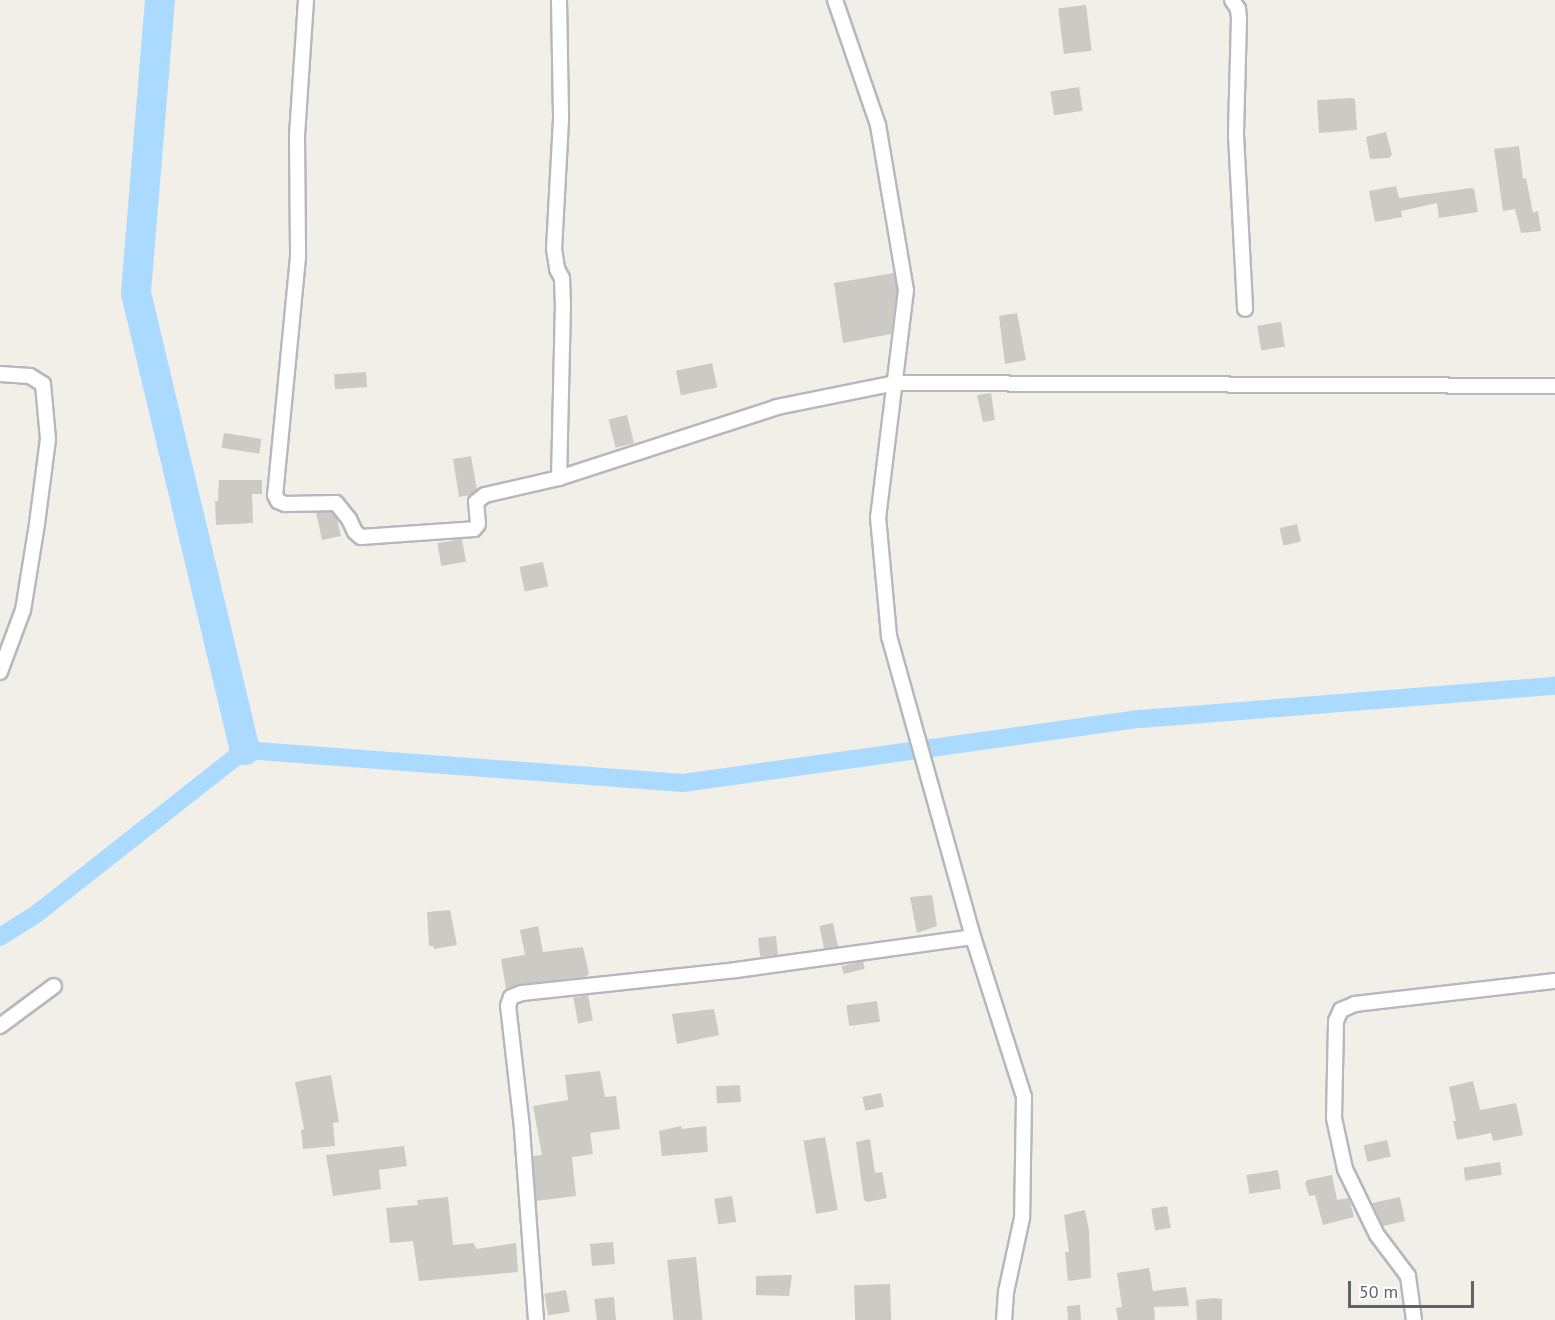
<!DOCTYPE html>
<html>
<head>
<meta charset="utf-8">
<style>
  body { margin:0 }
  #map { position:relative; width:1555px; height:1320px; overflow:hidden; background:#f1efe8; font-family:"PT Sans",sans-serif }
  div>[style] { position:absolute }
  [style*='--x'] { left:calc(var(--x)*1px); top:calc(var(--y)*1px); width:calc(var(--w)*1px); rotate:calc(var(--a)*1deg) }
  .canal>* { height:18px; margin:-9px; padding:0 9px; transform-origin:9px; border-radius:9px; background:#aadaff }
  .river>* { height:30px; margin:-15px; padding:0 15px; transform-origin:15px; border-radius:15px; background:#aadaff }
  .building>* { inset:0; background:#cccac5; transform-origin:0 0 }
  .roads { filter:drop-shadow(2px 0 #b5b8bc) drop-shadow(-2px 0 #b5b8bc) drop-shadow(0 2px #b5b8bc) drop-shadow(0 -2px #b5b8bc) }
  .minor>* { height:14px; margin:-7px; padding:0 7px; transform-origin:7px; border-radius:7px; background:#fff }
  span { translate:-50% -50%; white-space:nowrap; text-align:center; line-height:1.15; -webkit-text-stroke:5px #fff; paint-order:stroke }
  .scale { position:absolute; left:1348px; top:1281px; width:126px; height:27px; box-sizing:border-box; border:3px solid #5f6368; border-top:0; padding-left:8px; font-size:18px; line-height:21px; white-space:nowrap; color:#5f6368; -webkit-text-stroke:4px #fff; paint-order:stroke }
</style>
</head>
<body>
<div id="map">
  <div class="canal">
    <i style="--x:0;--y:937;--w:41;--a:-32.2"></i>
    <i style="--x:35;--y:915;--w:267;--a:-38.2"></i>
    <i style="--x:245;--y:750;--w:439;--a:4.3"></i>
    <i style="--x:683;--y:783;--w:462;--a:-8"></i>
    <i style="--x:1141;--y:719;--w:415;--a:-4.6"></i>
  </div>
  <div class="river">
    <i style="--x:160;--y:0;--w:294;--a:94.7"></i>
    <i style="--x:136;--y:293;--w:470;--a:76.6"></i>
  </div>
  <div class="building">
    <i style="left:1086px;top:5px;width:46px;height:28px;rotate:83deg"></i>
    <i style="left:1079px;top:87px;width:24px;height:29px;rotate:81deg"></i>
    <i style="clip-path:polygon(1352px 98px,1355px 99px,1357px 130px,1319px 133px,1317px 100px)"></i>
    <i style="clip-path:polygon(1386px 132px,1392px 155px,1389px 158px,1370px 159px,1366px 137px)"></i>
    <i style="clip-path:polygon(1519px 146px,1523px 179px,1526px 178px,1533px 213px,1538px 211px,1541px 231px,1521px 233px,1515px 209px,1503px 211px,1494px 149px)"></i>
    <i style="clip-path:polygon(1396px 186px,1399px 198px,1471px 188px,1474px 189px,1478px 212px,1439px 218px,1437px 203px,1401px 211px,1402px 217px,1375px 222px,1369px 191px)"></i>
    <i style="clip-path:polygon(894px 273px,897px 290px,891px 334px,843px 343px,834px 283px)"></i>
    <i style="clip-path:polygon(1017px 313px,1026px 360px,1005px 364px,999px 316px)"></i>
    <i style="left:1281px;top:322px;width:25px;height:24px;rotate:81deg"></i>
    <i style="left:712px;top:363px;width:25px;height:37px;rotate:78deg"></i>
    <i style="left:366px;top:372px;width:15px;height:32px;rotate:86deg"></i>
    <i style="clip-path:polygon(991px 393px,995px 420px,983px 422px,977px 395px)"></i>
    <i style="left:627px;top:415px;width:29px;height:19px;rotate:76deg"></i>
    <i style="left:224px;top:433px;width:38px;height:15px;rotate:9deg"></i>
    <i style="clip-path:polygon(471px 456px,477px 490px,470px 495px,459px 497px,453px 459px)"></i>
    <i style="clip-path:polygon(219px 480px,262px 480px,262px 494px,252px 494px,253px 523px,216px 525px,215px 501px,218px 501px)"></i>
    <i style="clip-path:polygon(316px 512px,332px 512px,337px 519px,341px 536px,322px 540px)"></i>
    <i style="left:1297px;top:524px;width:18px;height:18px;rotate:77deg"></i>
    <i style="left:462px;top:539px;width:23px;height:25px;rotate:80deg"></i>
    <i style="left:543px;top:562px;width:25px;height:24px;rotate:78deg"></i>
    <i style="clip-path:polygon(932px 895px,937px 926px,917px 933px,910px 897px)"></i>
    <i style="clip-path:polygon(450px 910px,457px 945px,434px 949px,433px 946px,429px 946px,427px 912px)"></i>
    <i style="left:833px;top:923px;width:25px;height:14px;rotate:78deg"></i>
    <i style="clip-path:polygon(538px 926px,543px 952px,583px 947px,589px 974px,585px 977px,521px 984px,506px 989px,501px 959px,525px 955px,520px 930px)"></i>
    <i style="left:776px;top:936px;width:19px;height:18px;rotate:84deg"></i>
    <i style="left:863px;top:961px;width:8px;height:22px;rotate:76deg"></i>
    <i style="left:588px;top:995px;width:26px;height:15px;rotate:79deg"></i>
    <i style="left:877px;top:1001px;width:21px;height:31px;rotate:82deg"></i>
    <i style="clip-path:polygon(714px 1009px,719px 1035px,677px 1044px,672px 1014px)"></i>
    <i style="clip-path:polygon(600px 1071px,605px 1097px,616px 1096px,620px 1129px,590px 1133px,593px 1154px,572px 1157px,576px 1196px,536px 1201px,533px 1156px,542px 1155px,533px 1106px,568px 1100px,565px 1075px)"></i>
    <i style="clip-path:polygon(331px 1075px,339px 1122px,333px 1123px,335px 1146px,303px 1149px,301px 1130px,304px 1129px,295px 1082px)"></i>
    <i style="clip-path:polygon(1473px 1081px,1480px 1110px,1516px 1103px,1523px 1135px,1493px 1141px,1491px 1133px,1457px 1140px,1453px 1121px,1456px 1121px,1449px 1087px)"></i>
    <i style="left:740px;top:1085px;width:17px;height:24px;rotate:87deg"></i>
    <i style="left:881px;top:1093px;width:14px;height:19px;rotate:78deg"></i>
    <i style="clip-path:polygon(681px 1126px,682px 1129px,706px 1126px,708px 1152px,662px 1156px,659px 1131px)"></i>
    <i style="left:825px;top:1137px;width:74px;height:22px;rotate:80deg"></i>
    <i style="clip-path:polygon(870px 1139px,875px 1173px,882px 1172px,887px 1198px,867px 1202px,864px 1200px,856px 1142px)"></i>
    <i style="left:1387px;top:1140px;width:17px;height:24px;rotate:77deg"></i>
    <i style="clip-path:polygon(404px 1146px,407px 1166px,379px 1170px,381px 1189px,333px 1196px,326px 1155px)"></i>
    <i style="left:1500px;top:1162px;width:13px;height:37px;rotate:81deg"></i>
    <i style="left:1278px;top:1170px;width:19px;height:32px;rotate:81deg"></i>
    <i style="clip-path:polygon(1332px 1175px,1337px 1200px,1349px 1198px,1354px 1217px,1323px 1225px,1315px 1195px,1309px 1196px,1305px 1183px,1307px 1180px)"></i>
    <i style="left:732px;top:1196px;width:26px;height:18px;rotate:81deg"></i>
    <i style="clip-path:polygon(448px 1197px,453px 1245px,474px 1243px,476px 1249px,516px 1243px,518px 1272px,419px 1281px,413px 1241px,390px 1243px,386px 1208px,418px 1205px,417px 1200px)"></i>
    <i style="clip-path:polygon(1400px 1197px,1405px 1221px,1383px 1226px,1372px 1203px)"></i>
    <i style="left:1167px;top:1206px;width:22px;height:16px;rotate:80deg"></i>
    <i style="clip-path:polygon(1085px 1210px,1089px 1230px,1091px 1278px,1068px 1281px,1065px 1252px,1069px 1252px,1064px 1215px)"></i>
    <i style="left:613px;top:1242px;width:22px;height:23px;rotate:85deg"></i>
    <i style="left:696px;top:1257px;width:63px;height:29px;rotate:84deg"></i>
    <i style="clip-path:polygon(1149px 1268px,1153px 1291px,1186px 1287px,1189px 1306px,1154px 1307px,1155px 1320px,1118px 1320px,1116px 1308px,1122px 1307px,1117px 1273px)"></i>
    <i style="clip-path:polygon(792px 1275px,789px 1296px,756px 1295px,756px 1276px)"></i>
    <i style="left:890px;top:1284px;width:36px;height:36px;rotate:88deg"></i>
    <i style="left:566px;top:1290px;width:22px;height:22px;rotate:80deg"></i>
    <i style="clip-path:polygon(614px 1297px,616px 1320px,597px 1320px,594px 1299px)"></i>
    <i style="clip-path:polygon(1214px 1298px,1222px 1299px,1222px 1320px,1197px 1320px,1196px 1300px)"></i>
    <i style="left:1080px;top:1305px;width:15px;height:13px;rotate:86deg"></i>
  </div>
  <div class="roads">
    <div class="minor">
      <i style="--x:306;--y:0;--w:135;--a:93.8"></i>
      <i style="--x:297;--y:135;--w:122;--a:89.5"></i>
      <i style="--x:298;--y:257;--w:239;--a:95.5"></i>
      <i style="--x:275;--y:495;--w:7;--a:63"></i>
      <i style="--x:278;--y:501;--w:8;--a:23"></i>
      <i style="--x:285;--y:504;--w:51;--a:-1.1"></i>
      <i style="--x:336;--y:503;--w:21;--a:51"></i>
      <i style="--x:349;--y:519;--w:14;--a:65"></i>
      <i style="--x:355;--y:532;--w:8;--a:40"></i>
      <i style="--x:361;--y:537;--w:113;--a:-4"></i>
      <i style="--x:474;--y:529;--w:6;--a:-51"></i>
      <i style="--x:478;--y:524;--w:22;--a:-95"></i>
      <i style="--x:476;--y:502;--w:11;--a:-38"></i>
      <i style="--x:485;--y:495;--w:76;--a:-12.9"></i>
      <i style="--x:559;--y:478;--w:229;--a:-18"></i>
      <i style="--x:777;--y:407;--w:121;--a:-11.4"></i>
      <i style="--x:896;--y:383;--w:659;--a:0.26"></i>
      <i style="--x:559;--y:0;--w:120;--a:89"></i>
      <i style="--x:561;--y:120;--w:129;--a:93.1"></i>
      <i style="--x:554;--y:249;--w:20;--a:81"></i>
      <i style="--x:557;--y:269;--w:10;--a:61"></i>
      <i style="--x:562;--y:278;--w:25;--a:88"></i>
      <i style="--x:563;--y:303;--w:175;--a:91.3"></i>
      <i style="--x:835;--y:0;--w:132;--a:71"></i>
      <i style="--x:878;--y:125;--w:167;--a:80.4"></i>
      <i style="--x:906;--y:290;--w:229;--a:97"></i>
      <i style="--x:878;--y:517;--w:120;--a:84.7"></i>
      <i style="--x:889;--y:636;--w:313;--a:74.4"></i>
      <i style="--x:973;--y:937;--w:168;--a:72.3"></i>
      <i style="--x:1024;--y:1097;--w:121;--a:90.9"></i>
      <i style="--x:1022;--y:1218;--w:76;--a:102.2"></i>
      <i style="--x:1006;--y:1292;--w:28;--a:94"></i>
      <i style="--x:1232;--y:0;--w:11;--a:56"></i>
      <i style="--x:1238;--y:9;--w:9;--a:84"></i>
      <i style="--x:1239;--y:18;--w:117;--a:91.5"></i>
      <i style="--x:1236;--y:135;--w:174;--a:87"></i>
      <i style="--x:0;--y:374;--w:30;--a:4"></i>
      <i style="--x:30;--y:376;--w:15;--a:32"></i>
      <i style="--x:43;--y:384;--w:55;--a:84.8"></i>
      <i style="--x:48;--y:439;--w:86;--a:97.4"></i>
      <i style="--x:37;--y:524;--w:87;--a:99.2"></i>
      <i style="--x:23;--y:610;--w:66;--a:110.4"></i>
      <i style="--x:0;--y:1026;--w:67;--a:-36.5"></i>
      <i style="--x:536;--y:1320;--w:193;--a:-94.2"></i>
      <i style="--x:522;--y:1128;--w:123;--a:-96.5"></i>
      <i style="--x:508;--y:1006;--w:9;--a:-72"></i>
      <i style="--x:511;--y:997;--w:12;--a:-20"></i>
      <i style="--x:522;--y:993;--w:215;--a:-6.1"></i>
      <i style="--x:736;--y:970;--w:239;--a:-7.9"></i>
      <i style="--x:1414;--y:1320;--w:44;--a:-97.8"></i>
      <i style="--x:1408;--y:1276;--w:51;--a:-127.1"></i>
      <i style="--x:1377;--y:1235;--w:73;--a:-115.9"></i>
      <i style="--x:1345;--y:1169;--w:52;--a:-102.2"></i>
      <i style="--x:1334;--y:1118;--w:97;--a:-88.8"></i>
      <i style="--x:1336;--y:1021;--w:12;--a:-66"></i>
      <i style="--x:1341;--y:1010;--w:15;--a:-23"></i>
      <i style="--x:1355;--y:1004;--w:201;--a:-6.6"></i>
    </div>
  </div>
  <div class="scale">50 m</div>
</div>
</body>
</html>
